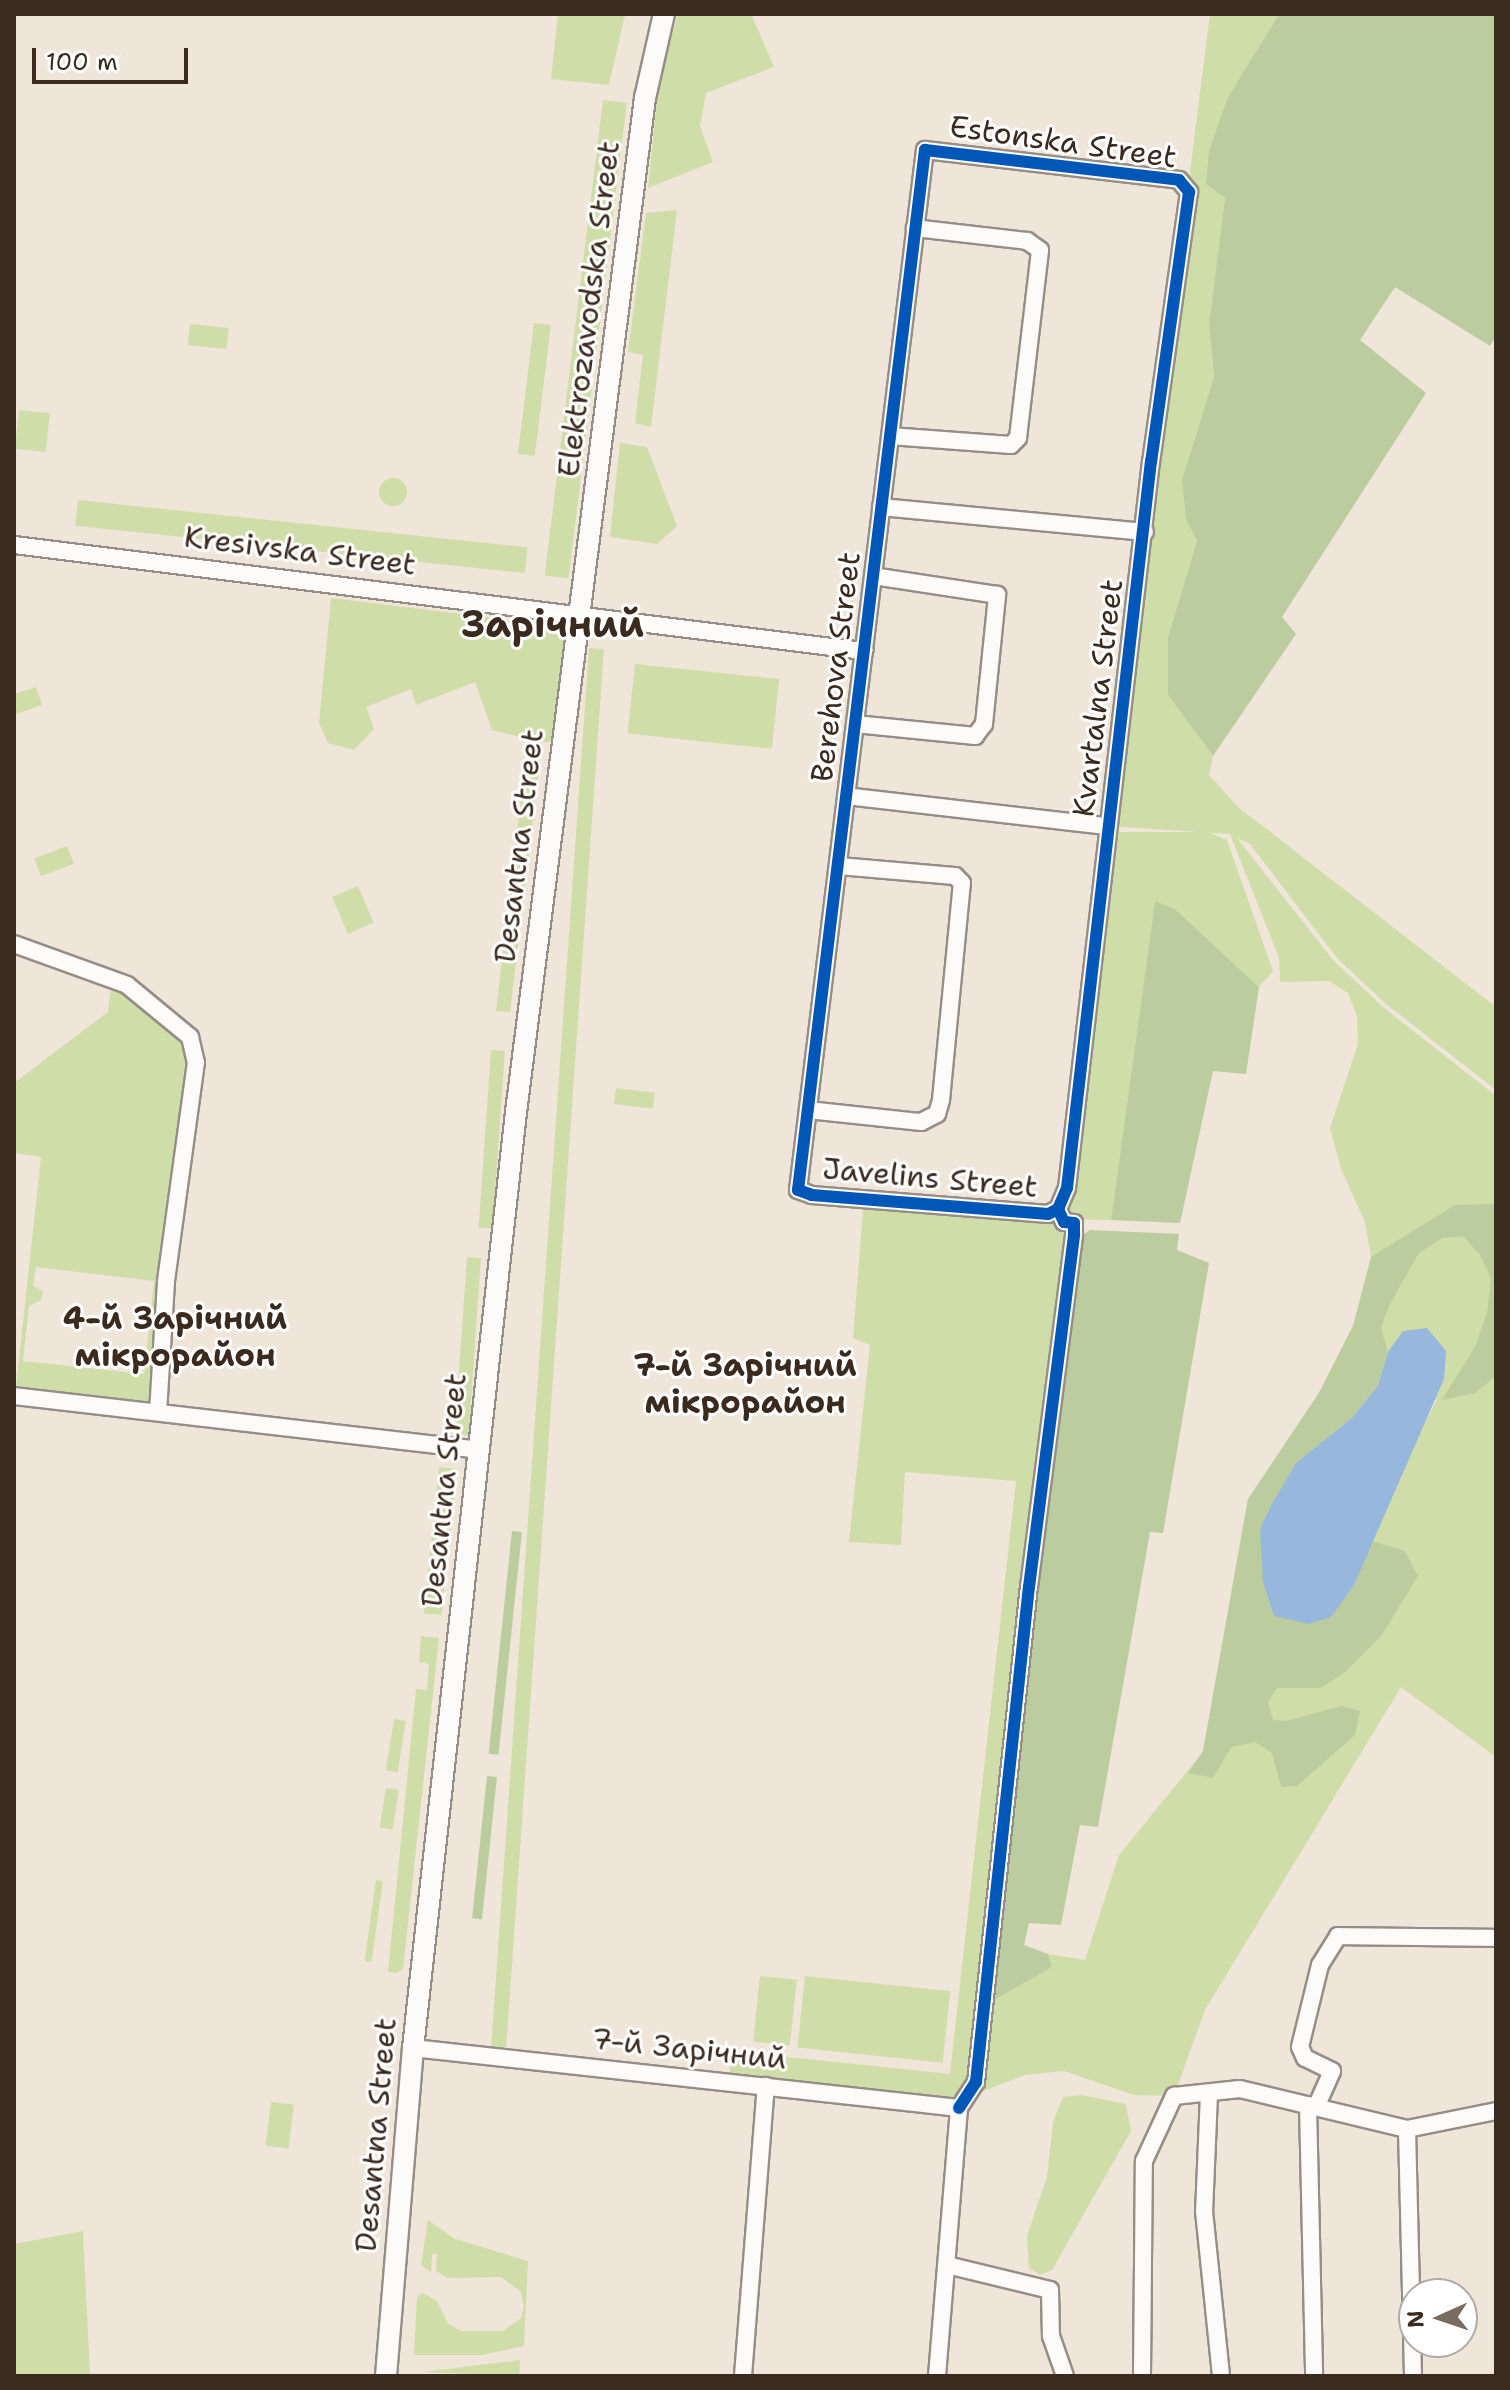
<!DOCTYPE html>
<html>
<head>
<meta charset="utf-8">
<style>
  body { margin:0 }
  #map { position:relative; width:1510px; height:2390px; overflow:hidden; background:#efe5d9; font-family:"Shantell Sans",sans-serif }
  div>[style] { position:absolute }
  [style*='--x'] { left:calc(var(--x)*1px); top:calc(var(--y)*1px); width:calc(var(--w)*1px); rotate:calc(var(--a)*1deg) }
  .green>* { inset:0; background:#cfdea8; transform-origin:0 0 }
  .round { border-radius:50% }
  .forest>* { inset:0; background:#bbcc9e; transform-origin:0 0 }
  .water>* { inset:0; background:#98b7dc }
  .roads { filter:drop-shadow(2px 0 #968e86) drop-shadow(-2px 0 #968e86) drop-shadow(0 2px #968e86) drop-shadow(0 -2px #968e86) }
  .minor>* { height:16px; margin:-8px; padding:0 8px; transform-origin:8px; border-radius:8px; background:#fdfbf9 }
  .major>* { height:20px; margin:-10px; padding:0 10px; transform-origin:10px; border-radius:10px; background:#fdfbf9 }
  .cycleway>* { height:12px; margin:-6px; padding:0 6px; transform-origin:6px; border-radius:6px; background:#0057b8 }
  span { translate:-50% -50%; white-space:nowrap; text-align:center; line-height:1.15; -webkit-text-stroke:6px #fff; paint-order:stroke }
  .street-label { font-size:30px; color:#3b2a1e }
  .neighbourhood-label { font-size:32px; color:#3b2a1e; font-weight:700 }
  .district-label { font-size:38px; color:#3b2a1e; font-weight:700 }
  .frame { position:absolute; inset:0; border:16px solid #3b2a1e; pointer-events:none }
  .north { position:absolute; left:1398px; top:2278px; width:80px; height:80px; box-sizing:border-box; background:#fff; border:2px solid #b1aaa5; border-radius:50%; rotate:267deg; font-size:22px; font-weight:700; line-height:32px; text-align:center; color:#3b2a1e }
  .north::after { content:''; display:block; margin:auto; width:28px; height:36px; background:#7a6b5f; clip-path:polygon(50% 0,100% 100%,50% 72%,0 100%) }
  .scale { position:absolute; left:32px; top:48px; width:156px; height:36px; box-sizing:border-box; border:4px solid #3b2a1e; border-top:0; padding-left:10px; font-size:24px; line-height:28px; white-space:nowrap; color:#3b2a1e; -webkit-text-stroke:6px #fff; paint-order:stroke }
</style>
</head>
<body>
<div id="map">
  <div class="green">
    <i style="clip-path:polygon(558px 14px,625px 14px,609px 85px,551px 79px)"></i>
    <i style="clip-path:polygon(678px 14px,751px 14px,774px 67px,706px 93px,700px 126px,713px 162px,648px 188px,659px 79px)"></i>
    <i style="clip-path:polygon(evenodd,1210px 14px,1279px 14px,1228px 97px,1225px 198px,1209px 324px,1214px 377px,1182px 480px,1186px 520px,1197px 539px,1168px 637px,1168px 695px,1213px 756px,1209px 775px,1238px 807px,1496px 1007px,1496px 1090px,1386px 1004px,1337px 958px,1250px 844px,1237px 838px,1333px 960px,1383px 1007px,1496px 1096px,1496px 1757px,1401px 1687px,1205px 2010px,1174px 2096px,1134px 2095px,1064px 2071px,1025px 2075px,970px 2096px,959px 2108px,729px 2082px,732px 2051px,950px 2074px,1016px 1481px,905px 1472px,901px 1545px,849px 1542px,870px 1345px,853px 1338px,864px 1197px,1074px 1223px,985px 2004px,1052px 1967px,1048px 1954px,1085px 1960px,1119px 1855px,1203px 1752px,1248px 1499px,1319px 1393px,1353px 1326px,1366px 1285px,1371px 1257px,1365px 1222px,1341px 1169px,1330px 1128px,1358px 1044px,1357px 1016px,1348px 993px,1329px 981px,1280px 982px,1279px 958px,1230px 834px,1107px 826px,1210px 14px,1437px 1399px,1405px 1462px,1354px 1585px,1321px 1439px,1437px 1399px)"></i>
    <i style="left:603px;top:100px;width:24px;height:479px;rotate:7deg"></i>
    <i style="clip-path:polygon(677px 210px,651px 427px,635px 423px,643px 355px,628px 352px,646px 213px)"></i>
    <i style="left:534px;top:323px;width:17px;height:132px;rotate:7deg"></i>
    <i style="left:190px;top:324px;width:39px;height:21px;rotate:6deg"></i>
    <i style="left:19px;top:410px;width:31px;height:39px;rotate:6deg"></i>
    <i style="clip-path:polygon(620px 443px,647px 447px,677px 526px,657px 544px,610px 537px)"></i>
    <i class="round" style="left:379px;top:478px;width:28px;height:28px"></i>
    <i style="left:78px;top:500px;width:452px;height:26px;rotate:6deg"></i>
    <i style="clip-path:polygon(331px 598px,568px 627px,552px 742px,542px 742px,510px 1012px,496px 1011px,528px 739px,492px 730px,475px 682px,416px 705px,411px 689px,366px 707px,374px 729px,354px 750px,328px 743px,319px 723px)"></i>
    <i style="left:589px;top:648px;width:15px;height:1402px;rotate:4deg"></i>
    <i style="left:635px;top:664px;width:145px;height:70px;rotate:6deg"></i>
    <i style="clip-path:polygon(36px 687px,42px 705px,16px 714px,14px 694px)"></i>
    <i style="clip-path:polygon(1112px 832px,1208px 832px,1227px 840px,1273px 971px,1259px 987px,1175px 909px,1155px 901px,1111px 1220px,1070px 1219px,1066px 1209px)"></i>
    <i style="left:67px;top:846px;width:19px;height:35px;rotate:69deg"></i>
    <i style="left:358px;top:886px;width:40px;height:28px;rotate:67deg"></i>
    <i style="clip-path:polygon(evenodd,127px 985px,173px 1021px,196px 1062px,158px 1412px,15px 1396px,41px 1157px,14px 1153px,14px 1083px,108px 1012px,110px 992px,127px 985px,36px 1267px,154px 1281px,144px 1374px,23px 1361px,29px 1306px,41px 1300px,43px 1291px,33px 1286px,36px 1267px)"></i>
    <i style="left:491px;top:1050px;width:14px;height:178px;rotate:4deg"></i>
    <i style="left:616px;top:1088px;width:39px;height:16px;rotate:7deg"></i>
    <i style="left:467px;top:1257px;width:14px;height:178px;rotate:4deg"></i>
    <i style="left:439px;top:1467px;width:18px;height:147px;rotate:6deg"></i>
    <i style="clip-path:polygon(421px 1636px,439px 1638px,403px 1969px,396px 1973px,388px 1972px,416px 1689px,427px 1690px,429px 1664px,419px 1662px)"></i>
    <i style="left:394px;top:1719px;width:12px;height:52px;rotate:9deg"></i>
    <i style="left:386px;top:1788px;width:13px;height:40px;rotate:9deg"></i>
    <i style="left:376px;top:1880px;width:7px;height:82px;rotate:8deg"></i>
    <i style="left:760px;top:1976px;width:37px;height:66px;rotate:6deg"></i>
    <i style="left:805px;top:1976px;width:146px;height:72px;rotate:6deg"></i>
    <i style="clip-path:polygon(1081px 2095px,1126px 2104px,1131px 2131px,1052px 2270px,1040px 2275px,1029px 2268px,1027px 2236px,1047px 2177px,1053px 2122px,1063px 2097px)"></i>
    <i style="left:271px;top:2102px;width:23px;height:44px;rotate:7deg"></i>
    <i style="clip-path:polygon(428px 2220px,455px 2239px,528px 2261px,524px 2346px,481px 2355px,414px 2355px,417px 2297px,422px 2293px,437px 2301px,448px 2324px,461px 2331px,503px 2331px,521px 2318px,524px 2307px,521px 2292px,501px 2277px,448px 2278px,436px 2271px,437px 2254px,432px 2254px,431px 2272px,421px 2265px)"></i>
    <i style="clip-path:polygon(83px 2231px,90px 2374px,14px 2376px,14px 2244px)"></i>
    <i style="clip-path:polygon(520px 2360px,519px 2376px,423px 2372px)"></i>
  </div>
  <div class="forest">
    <i style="clip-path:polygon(1279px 14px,1496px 14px,1496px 336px,1490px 346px,1395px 287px,1360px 340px,1426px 393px,1282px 617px,1296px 634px,1213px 756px,1168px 695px,1168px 637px,1197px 540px,1186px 520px,1182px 480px,1214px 377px,1209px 324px,1225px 198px,1206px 184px,1209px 151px,1228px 97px)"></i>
    <i style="clip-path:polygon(1155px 901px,1175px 909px,1259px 987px,1246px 1074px,1213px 1071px,1180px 1223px,1111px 1220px)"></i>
    <i style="clip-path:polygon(1496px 1204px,1496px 1376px,1475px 1393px,1442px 1400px,1475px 1347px,1487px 1313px,1491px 1278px,1480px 1255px,1463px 1236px,1442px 1238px,1418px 1254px,1389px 1306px,1381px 1328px,1388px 1352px,1378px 1384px,1353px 1417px,1296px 1463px,1260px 1529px,1354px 1585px,1372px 1541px,1405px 1551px,1418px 1576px,1381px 1636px,1345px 1672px,1321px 1688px,1277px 1688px,1268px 1702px,1273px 1720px,1286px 1721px,1342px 1706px,1360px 1711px,1355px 1735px,1297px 1786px,1281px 1787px,1272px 1753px,1255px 1742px,1231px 1747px,1213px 1778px,1188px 1773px,1203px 1751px,1248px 1499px,1319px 1393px,1353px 1326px,1371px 1257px,1455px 1205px)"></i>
    <i style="clip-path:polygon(1090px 1230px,1179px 1234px,1177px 1250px,1209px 1263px,1163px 1533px,1150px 1532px,1098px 1827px,1080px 1825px,1061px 1925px,1029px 1923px,1024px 1945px,1048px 1954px,1052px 1967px,985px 2005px,1078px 1239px)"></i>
    <i style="left:512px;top:1531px;width:10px;height:224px;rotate:6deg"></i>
    <i style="left:487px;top:1776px;width:10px;height:143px;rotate:6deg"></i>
  </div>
  <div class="water">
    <i style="clip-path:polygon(1427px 1328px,1446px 1351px,1444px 1379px,1354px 1585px,1331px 1617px,1309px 1624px,1274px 1616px,1263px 1582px,1260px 1529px,1272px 1504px,1296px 1463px,1353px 1417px,1378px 1385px,1388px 1352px,1403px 1331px)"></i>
  </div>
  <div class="roads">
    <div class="minor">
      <i style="--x:925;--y:150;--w:256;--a:6.7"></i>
      <i style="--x:1179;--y:180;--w:16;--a:50"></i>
      <i style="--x:1189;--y:192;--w:272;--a:98"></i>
      <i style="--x:1151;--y:461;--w:732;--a:96.59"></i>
      <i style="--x:1067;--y:1188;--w:23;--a:113"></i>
      <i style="--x:1058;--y:1209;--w:11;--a:153"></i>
      <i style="--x:1048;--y:1214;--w:237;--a:-175.4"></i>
      <i style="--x:812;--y:1195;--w:15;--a:-160"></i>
      <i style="--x:798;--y:1190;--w:1048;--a:-83.04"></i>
      <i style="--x:890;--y:436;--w:121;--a:4.3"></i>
      <i style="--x:1011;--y:445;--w:10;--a:-45"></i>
      <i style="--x:1018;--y:438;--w:189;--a:-83.3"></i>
      <i style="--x:1040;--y:250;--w:16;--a:-145"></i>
      <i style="--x:1027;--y:241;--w:113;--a:-173.4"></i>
      <i style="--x:881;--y:507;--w:265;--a:5.4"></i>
      <i style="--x:14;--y:545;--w:857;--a:7.11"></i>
      <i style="--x:855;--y:724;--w:121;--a:5.7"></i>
      <i style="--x:975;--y:736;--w:15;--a:-53"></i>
      <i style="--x:984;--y:724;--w:130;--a:-84.2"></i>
      <i style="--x:997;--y:595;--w:125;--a:-171.3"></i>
      <i style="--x:846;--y:796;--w:263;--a:6.6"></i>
      <i style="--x:14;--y:944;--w:120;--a:19.9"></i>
      <i style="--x:127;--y:985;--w:82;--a:39.5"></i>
      <i style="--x:190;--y:1037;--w:26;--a:77"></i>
      <i style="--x:196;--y:1062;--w:222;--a:97.8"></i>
      <i style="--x:166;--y:1282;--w:130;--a:93.5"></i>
      <i style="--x:808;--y:1110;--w:114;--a:6.1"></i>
      <i style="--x:921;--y:1122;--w:18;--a:-27"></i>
      <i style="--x:937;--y:1114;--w:15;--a:-74"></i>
      <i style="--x:941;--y:1100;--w:218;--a:-84.5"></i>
      <i style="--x:962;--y:883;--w:10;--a:-135"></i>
      <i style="--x:955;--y:876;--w:117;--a:-175.1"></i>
      <i style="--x:14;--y:1396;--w:468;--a:6.6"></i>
      <i style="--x:413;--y:2048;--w:549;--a:6.27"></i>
      <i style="--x:1209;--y:2094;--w:117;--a:92.4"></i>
      <i style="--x:1204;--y:2211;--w:166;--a:84.1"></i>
      <i style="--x:1308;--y:2105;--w:271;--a:88.7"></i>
      <i style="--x:1317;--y:2105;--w:37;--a:-66"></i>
      <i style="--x:1332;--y:2071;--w:30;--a:-154"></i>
      <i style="--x:1305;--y:2058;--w:12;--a:-114"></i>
      <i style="--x:1300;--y:2047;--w:84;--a:-76.3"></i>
      <i style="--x:1320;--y:1965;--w:34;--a:-58"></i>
      <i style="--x:1338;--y:1936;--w:158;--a:0.7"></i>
      <i style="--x:959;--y:2108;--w:31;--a:-57"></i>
      <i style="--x:976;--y:2082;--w:498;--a:-83.9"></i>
      <i style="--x:1029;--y:1587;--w:356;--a:-82.7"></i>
      <i style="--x:1074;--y:1234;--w:11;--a:-90"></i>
      <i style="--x:1074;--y:1223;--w:10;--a:-174"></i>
      <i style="--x:1064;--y:1222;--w:14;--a:-115"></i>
      <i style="--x:1407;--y:2129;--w:247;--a:88.6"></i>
      <i style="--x:947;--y:2265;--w:106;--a:13.6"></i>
      <i style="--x:1050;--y:2290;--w:46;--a:88.8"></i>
      <i style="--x:1051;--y:2336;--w:42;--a:70.7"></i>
      <i style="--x:743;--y:2376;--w:291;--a:-85.5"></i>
      <i style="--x:937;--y:2376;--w:269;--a:-85.3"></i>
      <i style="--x:1142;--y:2376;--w:215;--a:-89.5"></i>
      <i style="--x:1144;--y:2161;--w:72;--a:-65.2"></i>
      <i style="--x:1174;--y:2096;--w:66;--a:-6.1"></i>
      <i style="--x:1240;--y:2089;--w:172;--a:13.5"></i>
      <i style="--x:1407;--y:2129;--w:91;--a:-11.4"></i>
    </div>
    <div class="major">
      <i style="--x:386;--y:2376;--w:329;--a:-85.3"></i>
      <i style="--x:413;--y:2048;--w:942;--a:-83.72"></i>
      <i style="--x:516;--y:1112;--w:1022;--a:-82.75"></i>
      <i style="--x:645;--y:98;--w:86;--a:-77.3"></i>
    </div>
  </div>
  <div class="cycleway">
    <i style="--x:925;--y:150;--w:256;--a:6.7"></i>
    <i style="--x:1179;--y:180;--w:16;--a:50"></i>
    <i style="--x:1189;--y:192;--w:272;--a:98"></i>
    <i style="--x:1151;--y:461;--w:732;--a:96.59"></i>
    <i style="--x:1067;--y:1188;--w:23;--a:113"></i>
    <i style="--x:1058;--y:1209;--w:11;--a:153"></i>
    <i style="--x:1048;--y:1214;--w:237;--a:-175.4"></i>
    <i style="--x:812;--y:1195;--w:15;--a:-160"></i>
    <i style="--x:798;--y:1190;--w:1048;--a:-83.04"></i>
    <i style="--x:959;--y:2108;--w:31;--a:-57"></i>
    <i style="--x:976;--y:2082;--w:498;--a:-83.9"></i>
    <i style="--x:1029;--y:1587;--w:356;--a:-82.7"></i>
    <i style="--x:1074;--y:1234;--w:11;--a:-90"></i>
    <i style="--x:1074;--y:1223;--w:10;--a:-174"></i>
    <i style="--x:1064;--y:1222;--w:14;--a:-115"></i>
  </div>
  <div class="street-label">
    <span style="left:1063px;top:142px;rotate:8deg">Estonska Street</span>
    <span style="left:589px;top:309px;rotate:-83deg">Elektrozavodska Street</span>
    <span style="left:300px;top:551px;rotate:7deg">Kresivska Street</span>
    <span style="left:836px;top:667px;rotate:-83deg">Berehova Street</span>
    <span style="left:1098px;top:698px;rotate:-83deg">Kvartalna Street</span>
    <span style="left:519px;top:846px;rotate:-83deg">Desantna Street</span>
    <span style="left:930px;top:1178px;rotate:5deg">Javelins Street</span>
    <span style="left:444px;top:1490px;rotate:-84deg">Desantna Street</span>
    <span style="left:689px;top:2049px;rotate:6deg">7-й Зарічний</span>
    <span style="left:376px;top:2135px;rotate:-85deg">Desantna Street</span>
  </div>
  <div class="neighbourhood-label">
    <span style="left:175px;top:1337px">4-й Зарічний<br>мікрорайон</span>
    <span style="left:745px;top:1384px">7-й Зарічний<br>мікрорайон</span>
  </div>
  <div class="district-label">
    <span style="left:553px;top:624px">Зарічний</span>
  </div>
  <div class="frame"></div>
  <div class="north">N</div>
  <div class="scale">100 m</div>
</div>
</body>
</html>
